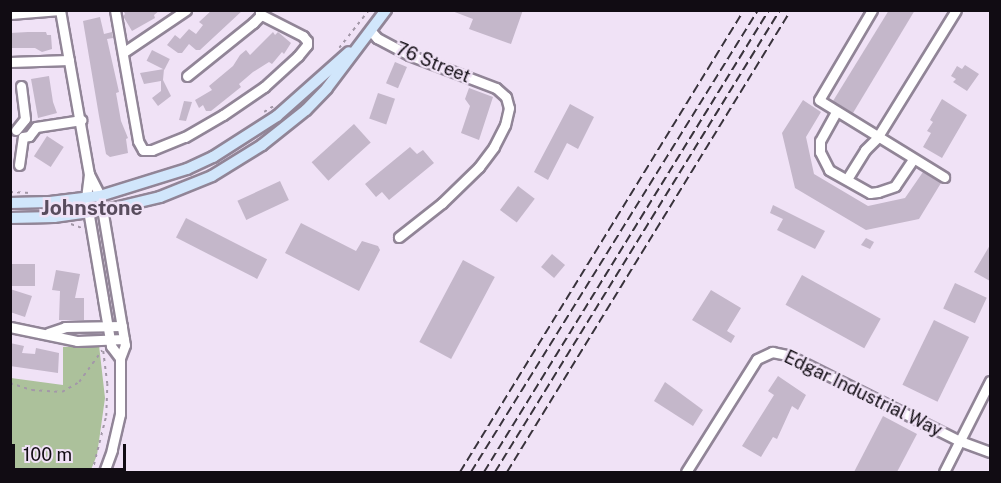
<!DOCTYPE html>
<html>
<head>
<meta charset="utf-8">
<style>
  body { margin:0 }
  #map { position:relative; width:1001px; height:483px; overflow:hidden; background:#f0e2f6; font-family:"Public Sans",sans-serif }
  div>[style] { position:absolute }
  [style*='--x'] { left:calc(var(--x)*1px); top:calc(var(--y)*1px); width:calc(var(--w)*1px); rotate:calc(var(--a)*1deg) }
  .green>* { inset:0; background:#acc19b }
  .building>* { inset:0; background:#c4b7ca; transform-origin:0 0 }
  .path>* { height:1.5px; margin-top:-0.75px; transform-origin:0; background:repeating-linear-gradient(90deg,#a398a8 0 3px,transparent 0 7.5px) }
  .roads { filter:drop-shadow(2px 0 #918597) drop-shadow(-2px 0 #918597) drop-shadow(0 2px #918597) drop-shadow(0 -2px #918597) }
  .minor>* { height:9px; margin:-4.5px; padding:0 4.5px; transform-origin:4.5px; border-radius:4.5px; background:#fff }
  .major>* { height:10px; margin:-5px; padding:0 5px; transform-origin:5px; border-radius:5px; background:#d1e6fb }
  .rail>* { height:2px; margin-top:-1px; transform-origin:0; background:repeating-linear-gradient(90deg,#38323b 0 9px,transparent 0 13.5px) }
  span { translate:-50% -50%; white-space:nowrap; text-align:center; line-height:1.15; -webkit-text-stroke:5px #f0e2f6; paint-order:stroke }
  .street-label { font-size:18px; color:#110c13 }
  .quarter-label { font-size:21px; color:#584c5d; font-weight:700 }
  .frame { position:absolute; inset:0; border:12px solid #110c13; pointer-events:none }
  .scale { position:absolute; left:12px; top:444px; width:114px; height:27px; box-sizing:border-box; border:3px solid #110c13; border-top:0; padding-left:8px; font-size:18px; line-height:21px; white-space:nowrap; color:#110c13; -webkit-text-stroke:4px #f0e2f6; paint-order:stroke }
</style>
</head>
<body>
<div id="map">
  <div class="green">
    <i style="clip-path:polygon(99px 345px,105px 398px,97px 455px,90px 472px,11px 472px,11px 378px,63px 385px,63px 347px)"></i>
  </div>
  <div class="building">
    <i style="clip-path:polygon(123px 10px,160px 10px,154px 15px,155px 18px,132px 31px,123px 16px,125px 14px)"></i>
    <i style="clip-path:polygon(212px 10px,243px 10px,200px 50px,196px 50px,189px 44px,182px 53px,178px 53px,167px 45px,175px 35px,180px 39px,189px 29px,196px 34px,203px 25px,199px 22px)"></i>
    <i style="clip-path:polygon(523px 10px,511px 44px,469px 29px,473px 19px,452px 11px)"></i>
    <i style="clip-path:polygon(889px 10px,915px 10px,853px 113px,833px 101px)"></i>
    <i style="clip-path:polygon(100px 17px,104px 34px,112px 32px,113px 38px,107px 39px,119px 92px,116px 93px,121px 121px,128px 138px,126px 139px,128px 153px,110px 157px,106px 154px,99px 116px,83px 21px)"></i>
    <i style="clip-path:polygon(28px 32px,46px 32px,47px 35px,51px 35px,52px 49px,42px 52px,35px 48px,10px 48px,10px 33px)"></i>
    <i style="clip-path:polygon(273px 32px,275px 35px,278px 32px,291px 43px,284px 54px,282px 52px,272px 64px,269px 62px,253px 72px,239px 84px,241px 87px,211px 111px,206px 111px,203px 105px,199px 108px,195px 100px,212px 90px,209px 86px,233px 66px,240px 55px,246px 50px,250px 55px)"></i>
    <i style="left:152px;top:50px;width:20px;height:12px;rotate:27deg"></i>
    <i style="left:395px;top:62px;width:13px;height:23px;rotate:23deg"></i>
    <i style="clip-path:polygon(965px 65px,979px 74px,967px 91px,953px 82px,956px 79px,951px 76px,957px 66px,962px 69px)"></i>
    <i style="clip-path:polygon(164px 69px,163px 80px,171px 96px,158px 106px,152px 98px,161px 91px,161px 81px,144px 84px,140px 73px)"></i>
    <i style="clip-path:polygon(49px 76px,53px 102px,57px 113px,38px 118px,31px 79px)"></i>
    <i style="clip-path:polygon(469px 88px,493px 97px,479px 140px,461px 133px,470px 106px,465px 99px)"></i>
    <i style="left:378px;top:93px;width:18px;height:27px;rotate:19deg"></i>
    <i style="clip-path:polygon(942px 99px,967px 115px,942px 158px,923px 147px,931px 133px,927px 131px,933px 122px,930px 120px)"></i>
    <i style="clip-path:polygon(803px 100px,821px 112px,806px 137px,814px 174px,868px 206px,905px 198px,923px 172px,941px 183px,919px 219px,866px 230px,795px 188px,782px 133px)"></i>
    <i style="clip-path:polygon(184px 101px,192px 102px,186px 121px,179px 120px)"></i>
    <i style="clip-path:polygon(570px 104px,594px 117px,578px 149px,567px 143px,548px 180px,534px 172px)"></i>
    <i style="left:354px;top:124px;width:25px;height:57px;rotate:48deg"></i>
    <i style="left:47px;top:136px;width:20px;height:24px;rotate:33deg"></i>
    <i style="clip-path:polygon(410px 147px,417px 154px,423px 150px,434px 163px,389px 200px,382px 192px,376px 197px,365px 184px)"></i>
    <i style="left:280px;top:181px;width:21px;height:47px;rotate:65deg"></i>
    <i style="left:518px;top:186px;width:21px;height:30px;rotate:37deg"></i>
    <i style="clip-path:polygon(773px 205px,825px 231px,815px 249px,777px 230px,783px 219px,770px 213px)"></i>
    <i style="left:186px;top:218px;width:91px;height:22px;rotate:27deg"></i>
    <i style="clip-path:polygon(301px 223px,356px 251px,362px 241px,378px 246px,380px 250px,359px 291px,285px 253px)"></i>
    <i style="clip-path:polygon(866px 238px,874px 242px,870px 249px,861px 245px)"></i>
    <i style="clip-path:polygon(990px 245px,990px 281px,974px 272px)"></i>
    <i style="left:552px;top:254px;width:17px;height:17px;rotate:40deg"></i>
    <i style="left:463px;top:260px;width:36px;height:93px;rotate:28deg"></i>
    <i style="left:12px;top:264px;width:23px;height:22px"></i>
    <i style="clip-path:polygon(56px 270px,80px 274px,75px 298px,84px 298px,84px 320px,59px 320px,60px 291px,52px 290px)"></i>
    <i style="left:802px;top:275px;width:90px;height:34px;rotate:29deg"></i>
    <i style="left:955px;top:283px;width:35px;height:28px;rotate:25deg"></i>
    <i style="clip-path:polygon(10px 289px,32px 296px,25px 317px,10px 312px)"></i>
    <i style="clip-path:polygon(711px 290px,741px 308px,727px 331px,735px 336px,731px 343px,692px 320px)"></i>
    <i style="left:934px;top:320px;width:39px;height:72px;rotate:26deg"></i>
    <i style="clip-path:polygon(10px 343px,24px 346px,22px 353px,35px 354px,36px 348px,59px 353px,58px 373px,10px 366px)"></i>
    <i style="clip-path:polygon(778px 376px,806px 395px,798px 410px,792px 406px,777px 439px,773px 437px,761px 457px,742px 446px,774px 395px,768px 391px)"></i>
    <i style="clip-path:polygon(665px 382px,703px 410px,693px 426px,654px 401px)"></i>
    <i style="clip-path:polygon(883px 416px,917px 434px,897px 472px,854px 472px)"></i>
  </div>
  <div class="path">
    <i style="--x:339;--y:48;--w:48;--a:-51.7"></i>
    <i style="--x:264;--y:112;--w:13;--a:-32"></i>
    <i style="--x:10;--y:192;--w:21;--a:3"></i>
    <i style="--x:71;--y:224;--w:12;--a:20"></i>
    <i style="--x:10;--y:383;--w:23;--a:18"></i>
    <i style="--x:32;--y:390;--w:30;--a:4"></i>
    <i style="--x:62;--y:392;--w:20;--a:-30"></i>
    <i style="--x:79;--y:382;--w:39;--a:-54"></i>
    <i style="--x:92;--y:472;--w:58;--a:-76"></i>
    <i style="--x:106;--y:416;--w:32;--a:-88"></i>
    <i style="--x:107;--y:384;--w:33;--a:-97"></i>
  </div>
  <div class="roads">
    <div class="minor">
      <i style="--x:60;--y:10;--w:167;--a:80"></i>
      <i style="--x:89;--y:174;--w:25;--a:63"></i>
      <i style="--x:100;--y:196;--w:151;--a:80.5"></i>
      <i style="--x:125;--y:345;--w:14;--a:111"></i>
      <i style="--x:120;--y:358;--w:56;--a:90"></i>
      <i style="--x:120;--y:414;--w:37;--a:103"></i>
      <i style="--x:112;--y:450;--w:23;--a:110"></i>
      <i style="--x:115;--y:10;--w:133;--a:80"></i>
      <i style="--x:138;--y:141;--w:10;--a:61"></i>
      <i style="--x:143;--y:150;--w:9;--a:0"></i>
      <i style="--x:152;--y:150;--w:35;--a:-22"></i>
      <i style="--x:185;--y:137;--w:44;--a:-30.1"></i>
      <i style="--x:223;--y:115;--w:50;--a:-34.3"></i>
      <i style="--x:264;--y:87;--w:46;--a:-42.4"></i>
      <i style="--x:298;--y:56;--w:14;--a:-51"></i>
      <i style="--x:307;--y:45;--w:4;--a:-90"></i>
      <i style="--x:307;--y:41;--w:6;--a:-129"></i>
      <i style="--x:303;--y:36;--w:48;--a:-152.9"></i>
      <i style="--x:872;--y:10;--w:104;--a:120.5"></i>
      <i style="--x:819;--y:100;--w:147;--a:31.6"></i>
      <i style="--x:10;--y:14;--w:50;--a:-4.6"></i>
      <i style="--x:370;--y:30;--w:11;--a:49"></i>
      <i style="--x:377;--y:38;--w:36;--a:28"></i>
      <i style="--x:409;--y:55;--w:93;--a:20.8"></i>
      <i style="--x:496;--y:88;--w:13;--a:42"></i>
      <i style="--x:506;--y:97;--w:11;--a:75"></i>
      <i style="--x:509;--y:108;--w:17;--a:103"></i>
      <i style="--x:505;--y:125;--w:25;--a:117"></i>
      <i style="--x:494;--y:147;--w:25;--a:127"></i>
      <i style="--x:479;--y:167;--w:52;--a:135.8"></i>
      <i style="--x:442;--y:203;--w:55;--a:141.7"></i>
      <i style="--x:124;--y:52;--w:75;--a:-34.1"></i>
      <i style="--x:10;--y:62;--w:59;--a:-1.9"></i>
      <i style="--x:187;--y:76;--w:85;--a:-38.8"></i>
      <i style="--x:253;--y:23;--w:10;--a:-45"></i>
      <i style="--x:260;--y:16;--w:6;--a:-90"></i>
      <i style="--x:21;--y:86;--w:33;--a:83"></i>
      <i style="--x:836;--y:112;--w:33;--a:119"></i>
      <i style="--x:820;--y:141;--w:11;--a:90"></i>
      <i style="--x:820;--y:152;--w:20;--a:63"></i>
      <i style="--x:829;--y:170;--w:47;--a:29.3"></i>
      <i style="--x:870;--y:193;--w:8;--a:-7"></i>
      <i style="--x:878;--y:192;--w:18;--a:-19"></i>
      <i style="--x:895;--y:186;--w:32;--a:-56"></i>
      <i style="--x:16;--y:130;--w:14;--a:-51"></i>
      <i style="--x:23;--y:137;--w:6;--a:-9"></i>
      <i style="--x:29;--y:136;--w:11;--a:-52"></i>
      <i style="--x:36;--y:127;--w:46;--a:-8.8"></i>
      <i style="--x:19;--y:165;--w:28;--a:-82"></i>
      <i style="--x:89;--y:174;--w:24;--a:97"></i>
      <i style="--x:86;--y:198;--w:102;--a:80.4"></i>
      <i style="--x:103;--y:299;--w:48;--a:80.3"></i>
      <i style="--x:111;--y:346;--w:15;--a:53"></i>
      <i style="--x:847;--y:179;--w:34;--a:-58"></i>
      <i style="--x:865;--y:150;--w:17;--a:-45"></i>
      <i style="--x:877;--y:138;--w:150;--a:-58.3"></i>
      <i style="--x:10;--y:327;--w:68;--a:11.8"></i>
      <i style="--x:77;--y:341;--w:47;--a:-2.4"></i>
      <i style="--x:48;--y:333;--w:18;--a:-19"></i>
      <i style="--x:65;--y:327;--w:57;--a:-1"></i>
      <i style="--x:686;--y:472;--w:133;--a:-57.9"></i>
      <i style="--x:757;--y:359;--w:17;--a:-25"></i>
      <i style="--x:772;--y:352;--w:16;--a:11"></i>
      <i style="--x:788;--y:355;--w:192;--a:26.6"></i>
      <i style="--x:960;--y:441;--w:32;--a:20"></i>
      <i style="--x:944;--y:472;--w:102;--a:-63.2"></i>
    </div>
    <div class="major">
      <i style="--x:10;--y:203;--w:40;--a:-1.4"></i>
      <i style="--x:50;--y:202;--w:50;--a:-6.8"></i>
      <i style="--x:100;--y:196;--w:91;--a:-17.2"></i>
      <i style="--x:187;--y:169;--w:29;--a:-25"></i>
      <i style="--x:213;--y:157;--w:76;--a:-32.6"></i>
      <i style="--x:277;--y:116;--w:96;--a:-41.6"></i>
      <i style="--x:10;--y:218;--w:44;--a:-1.3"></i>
      <i style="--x:54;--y:217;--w:57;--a:-8.1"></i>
      <i style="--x:110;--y:209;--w:51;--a:-13.5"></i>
      <i style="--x:160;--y:197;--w:56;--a:-22"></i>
      <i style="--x:212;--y:176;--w:59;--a:-31.8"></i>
      <i style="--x:262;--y:145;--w:56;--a:-38.5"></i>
      <i style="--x:306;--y:110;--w:30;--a:-46"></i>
      <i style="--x:327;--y:88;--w:98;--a:-52.9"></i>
    </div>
  </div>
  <div class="rail">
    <i style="--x:460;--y:472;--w:542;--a:-58.42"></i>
    <i style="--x:471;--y:472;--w:544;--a:-58.15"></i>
    <i style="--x:484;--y:472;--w:543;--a:-58.33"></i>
    <i style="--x:495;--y:472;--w:543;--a:-58.33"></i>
    <i style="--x:507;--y:472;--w:542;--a:-58.42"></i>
  </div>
  <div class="street-label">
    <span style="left:433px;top:63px;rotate:22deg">76 Street</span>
    <span style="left:863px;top:394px;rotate:26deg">Edgar Industrial Way</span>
  </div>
  <div class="quarter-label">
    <span style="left:92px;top:208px">Johnstone</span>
  </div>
  <div class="frame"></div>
  <div class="scale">100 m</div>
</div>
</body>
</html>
